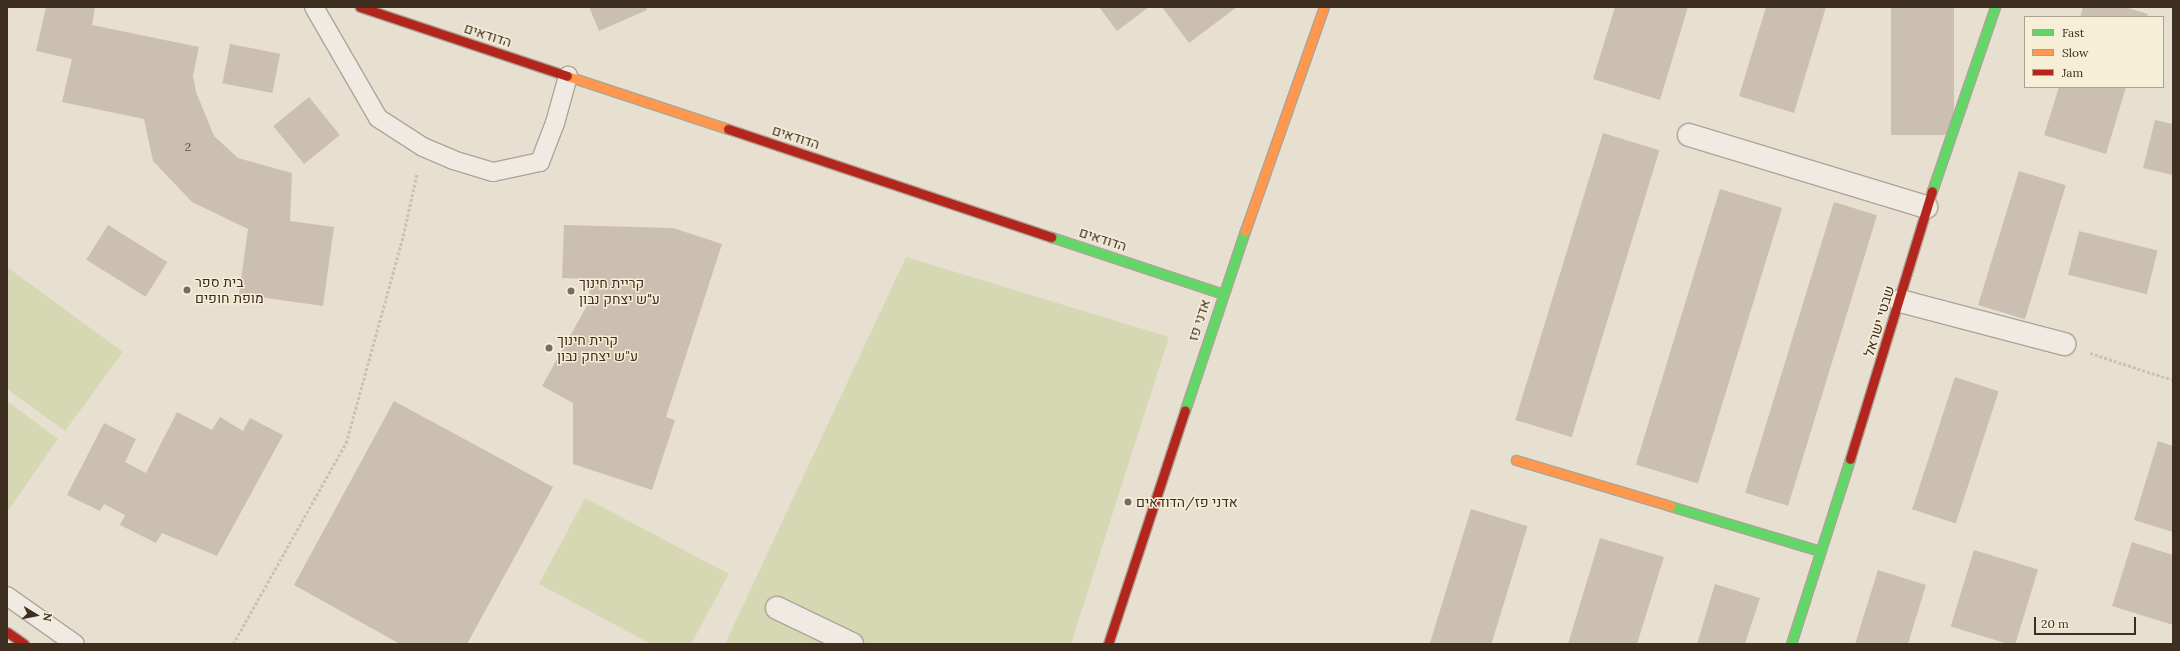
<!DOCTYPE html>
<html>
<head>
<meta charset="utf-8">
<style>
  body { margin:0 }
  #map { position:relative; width:2180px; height:651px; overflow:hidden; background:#e7e0d1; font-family:Lora,Heebo,serif }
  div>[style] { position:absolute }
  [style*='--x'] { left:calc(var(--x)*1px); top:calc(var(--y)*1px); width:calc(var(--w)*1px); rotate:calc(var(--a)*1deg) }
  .green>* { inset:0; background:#d6d7b3 }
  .building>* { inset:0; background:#cbbfb2; transform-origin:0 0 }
  .path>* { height:2.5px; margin-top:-1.25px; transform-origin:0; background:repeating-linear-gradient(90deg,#c8c2b9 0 3px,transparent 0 5px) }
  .roads { filter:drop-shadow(1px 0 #ada599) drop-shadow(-1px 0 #ada599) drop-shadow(0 1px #ada599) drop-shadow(0 -1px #ada599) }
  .lane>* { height:18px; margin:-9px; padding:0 9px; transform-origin:9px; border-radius:9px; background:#efebe3 }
  .street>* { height:22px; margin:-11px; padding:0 11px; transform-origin:11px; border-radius:11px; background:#efebe3 }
  .fast>* { height:9px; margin:-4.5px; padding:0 4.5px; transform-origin:4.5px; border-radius:4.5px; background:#63d668 }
  .slow>* { height:9px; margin:-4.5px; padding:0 4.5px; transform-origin:4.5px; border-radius:4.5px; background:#ff974d }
  .jam>* { height:9px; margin:-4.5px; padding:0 4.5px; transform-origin:4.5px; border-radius:4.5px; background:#b3261e }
  .dots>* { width:11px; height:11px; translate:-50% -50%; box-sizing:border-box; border:2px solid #f7eed8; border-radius:50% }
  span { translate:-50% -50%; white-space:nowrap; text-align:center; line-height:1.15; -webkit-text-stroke:3px #f7eed8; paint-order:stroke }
  .number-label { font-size:12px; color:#605244 }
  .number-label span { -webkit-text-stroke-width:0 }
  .street-label { font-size:14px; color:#3d2e20 }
  .poi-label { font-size:14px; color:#3d2e20 }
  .left { translate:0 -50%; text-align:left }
  .frame { position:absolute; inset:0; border:8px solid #3d2e20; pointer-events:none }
  .legend { position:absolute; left:2024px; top:16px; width:140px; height:72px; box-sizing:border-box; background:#f7eed8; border:1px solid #ada18e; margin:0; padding:5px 7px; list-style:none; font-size:12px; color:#3d2e20 }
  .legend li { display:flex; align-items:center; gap:8px; height:20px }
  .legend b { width:20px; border:1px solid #ada18e }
  .north { position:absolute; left:16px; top:595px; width:40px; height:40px; -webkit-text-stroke:3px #f7eed8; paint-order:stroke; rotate:100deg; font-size:11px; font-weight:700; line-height:16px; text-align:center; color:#3d2e20 }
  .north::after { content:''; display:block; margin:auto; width:14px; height:18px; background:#3d2e20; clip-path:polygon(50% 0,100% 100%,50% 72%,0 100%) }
  .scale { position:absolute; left:2034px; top:617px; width:102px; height:18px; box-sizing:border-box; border:2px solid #3d2e20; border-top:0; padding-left:5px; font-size:12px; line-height:14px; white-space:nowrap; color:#3d2e20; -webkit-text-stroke:3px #f7eed8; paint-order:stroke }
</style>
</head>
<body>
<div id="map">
  <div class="green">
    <i style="clip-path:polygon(906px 257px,1169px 337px,1071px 644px,725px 644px)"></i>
    <i style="clip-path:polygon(7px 267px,123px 352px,65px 431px,7px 389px)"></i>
    <i style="clip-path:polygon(7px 401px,58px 439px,7px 512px)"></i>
    <i style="clip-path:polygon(585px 498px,729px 574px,691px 644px,651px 644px,539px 584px)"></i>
  </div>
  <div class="building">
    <i style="clip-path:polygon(46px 7px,95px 7px,92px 25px,199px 47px,193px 76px,196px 92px,214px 136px,238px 158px,292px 173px,290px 221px,334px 227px,323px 306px,239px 294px,248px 229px,192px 202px,153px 161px,144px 119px,62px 102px,72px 59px,36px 51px)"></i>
    <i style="clip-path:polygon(589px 7px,646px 7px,647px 10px,599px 31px)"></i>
    <i style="clip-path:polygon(1099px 7px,1149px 7px,1117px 31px)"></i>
    <i style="clip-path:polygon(1162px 7px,1237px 7px,1189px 43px)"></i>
    <i style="clip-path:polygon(1615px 7px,1688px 7px,1660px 100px,1593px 79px)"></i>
    <i style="clip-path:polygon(1766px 7px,1826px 7px,1794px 113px,1739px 96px)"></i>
    <i style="left:1891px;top:7px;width:63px;height:128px"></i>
    <i style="clip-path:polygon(2083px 7px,2125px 7px,2148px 14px,2147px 17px,2080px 17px)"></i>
    <i style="left:230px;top:44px;width:51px;height:40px;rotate:11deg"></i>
    <i style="clip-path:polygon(2059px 87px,2126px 87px,2106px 154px,2044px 135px)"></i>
    <i style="left:309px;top:97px;width:49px;height:46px;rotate:51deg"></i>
    <i style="clip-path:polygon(2155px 120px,2173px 124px,2173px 175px,2143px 168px)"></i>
    <i style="left:1603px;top:133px;width:59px;height:300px;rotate:17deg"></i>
    <i style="left:2019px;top:171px;width:49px;height:140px;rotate:17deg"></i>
    <i style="left:1720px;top:189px;width:65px;height:288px;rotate:17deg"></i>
    <i style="left:1834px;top:202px;width:45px;height:304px;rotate:17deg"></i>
    <i style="left:108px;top:225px;width:70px;height:41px;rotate:32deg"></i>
    <i style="clip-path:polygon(564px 225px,673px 228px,722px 244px,666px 417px,675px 420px,652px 490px,573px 464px,573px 403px,542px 386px,589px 302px,590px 279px,562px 278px)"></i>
    <i style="left:2079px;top:231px;width:81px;height:45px;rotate:14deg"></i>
    <i style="left:1955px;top:377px;width:46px;height:139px;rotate:18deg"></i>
    <i style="clip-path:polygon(394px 401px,553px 487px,467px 644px,400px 644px,294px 585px)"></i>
    <i style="clip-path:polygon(177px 412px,212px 430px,220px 417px,243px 431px,250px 418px,283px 435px,217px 556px,162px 533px,156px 543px,120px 525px,125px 515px,104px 504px,100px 511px,67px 495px,104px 423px,136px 439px,125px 462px,146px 473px)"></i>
    <i style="clip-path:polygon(2158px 441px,2173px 446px,2173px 532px,2134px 520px)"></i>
    <i style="left:1471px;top:509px;width:59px;height:141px;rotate:17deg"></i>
    <i style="clip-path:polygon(1600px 538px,1664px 557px,1637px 644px,1568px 644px)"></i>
    <i style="clip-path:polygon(2132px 542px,2173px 555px,2173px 625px,2112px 606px)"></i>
    <i style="left:1974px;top:550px;width:67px;height:80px;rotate:17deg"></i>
    <i style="clip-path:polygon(1878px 570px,1926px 585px,1908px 644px,1855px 644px)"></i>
    <i style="clip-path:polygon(1715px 584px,1760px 598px,1745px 644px,1697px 644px)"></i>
  </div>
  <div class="path">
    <i style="--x:2090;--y:353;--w:87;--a:18"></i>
    <i style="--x:233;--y:644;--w:231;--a:-60.7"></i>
    <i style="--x:346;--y:443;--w:215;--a:-74.6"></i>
    <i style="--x:403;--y:236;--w:65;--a:-77.5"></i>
  </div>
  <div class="roads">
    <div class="lane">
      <i style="--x:314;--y:7;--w:128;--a:60"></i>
      <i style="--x:378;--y:118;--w:54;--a:32.8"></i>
      <i style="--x:423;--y:147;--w:33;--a:23"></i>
      <i style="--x:453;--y:160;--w:42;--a:16.7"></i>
      <i style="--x:493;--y:172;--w:48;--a:-12"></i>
      <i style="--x:540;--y:162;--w:42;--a:-69"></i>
      <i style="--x:555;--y:123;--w:49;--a:-74.5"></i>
      <i style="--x:7;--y:596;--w:83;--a:35.2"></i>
    </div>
    <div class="street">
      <i style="--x:1689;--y:135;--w:248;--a:16.9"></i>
      <i style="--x:1900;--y:301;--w:170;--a:14.7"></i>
      <i style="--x:777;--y:608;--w:83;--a:25.6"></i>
    </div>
    <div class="fast">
      <i style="--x:1932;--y:191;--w:194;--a:-71.1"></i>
      <i style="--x:1051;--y:237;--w:181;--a:18.3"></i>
      <i style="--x:1185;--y:410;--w:189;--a:-71.5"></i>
      <i style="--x:1670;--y:506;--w:157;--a:16.7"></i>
      <i style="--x:1791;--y:644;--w:194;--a:-72.3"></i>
    </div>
    <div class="slow">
      <i style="--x:567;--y:76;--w:169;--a:18.2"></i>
      <i style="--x:1245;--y:231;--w:238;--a:-70.6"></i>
      <i style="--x:1516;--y:460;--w:161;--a:16.6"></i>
    </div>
    <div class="jam">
      <i style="--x:360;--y:7;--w:218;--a:18.4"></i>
      <i style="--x:728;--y:129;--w:341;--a:18.5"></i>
      <i style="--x:1850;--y:459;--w:280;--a:-73"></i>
      <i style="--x:7;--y:632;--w:21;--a:35"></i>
      <i style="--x:1108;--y:644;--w:246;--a:-71.8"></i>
    </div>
  </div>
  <div class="dots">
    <i style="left:187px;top:290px;background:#786c5e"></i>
    <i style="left:571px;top:291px;background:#786c5e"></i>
    <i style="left:549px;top:348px;background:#786c5e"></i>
    <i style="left:1128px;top:502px;background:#786c5e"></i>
  </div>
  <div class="number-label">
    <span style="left:188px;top:147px">2</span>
  </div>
  <div class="street-label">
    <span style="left:488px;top:35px;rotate:18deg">הדודאים</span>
    <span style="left:796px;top:137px;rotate:18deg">הדודאים</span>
    <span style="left:1103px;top:239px;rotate:18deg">הדודאים</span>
    <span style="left:1199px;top:320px;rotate:-72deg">אדני פז</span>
    <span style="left:1879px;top:321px;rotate:-73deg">שבטי ישראל</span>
  </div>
  <div class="poi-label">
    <span class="left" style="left:195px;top:290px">בית ספר<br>מופת חופים</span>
    <span class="left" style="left:579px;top:291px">קריית חינוך<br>ע״ש יצחק נבון</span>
    <span class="left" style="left:557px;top:348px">קרית חינוך<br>ע"ש יצחק נבון</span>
    <span class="left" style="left:1136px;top:502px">אדני פז/הדודאים</span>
  </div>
  <div class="frame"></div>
  <ul class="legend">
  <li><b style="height:5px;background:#63d668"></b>Fast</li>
  <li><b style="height:5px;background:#ff974d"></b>Slow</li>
  <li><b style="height:5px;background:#b3261e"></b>Jam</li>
  </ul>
  <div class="north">N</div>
  <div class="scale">20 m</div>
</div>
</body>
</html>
